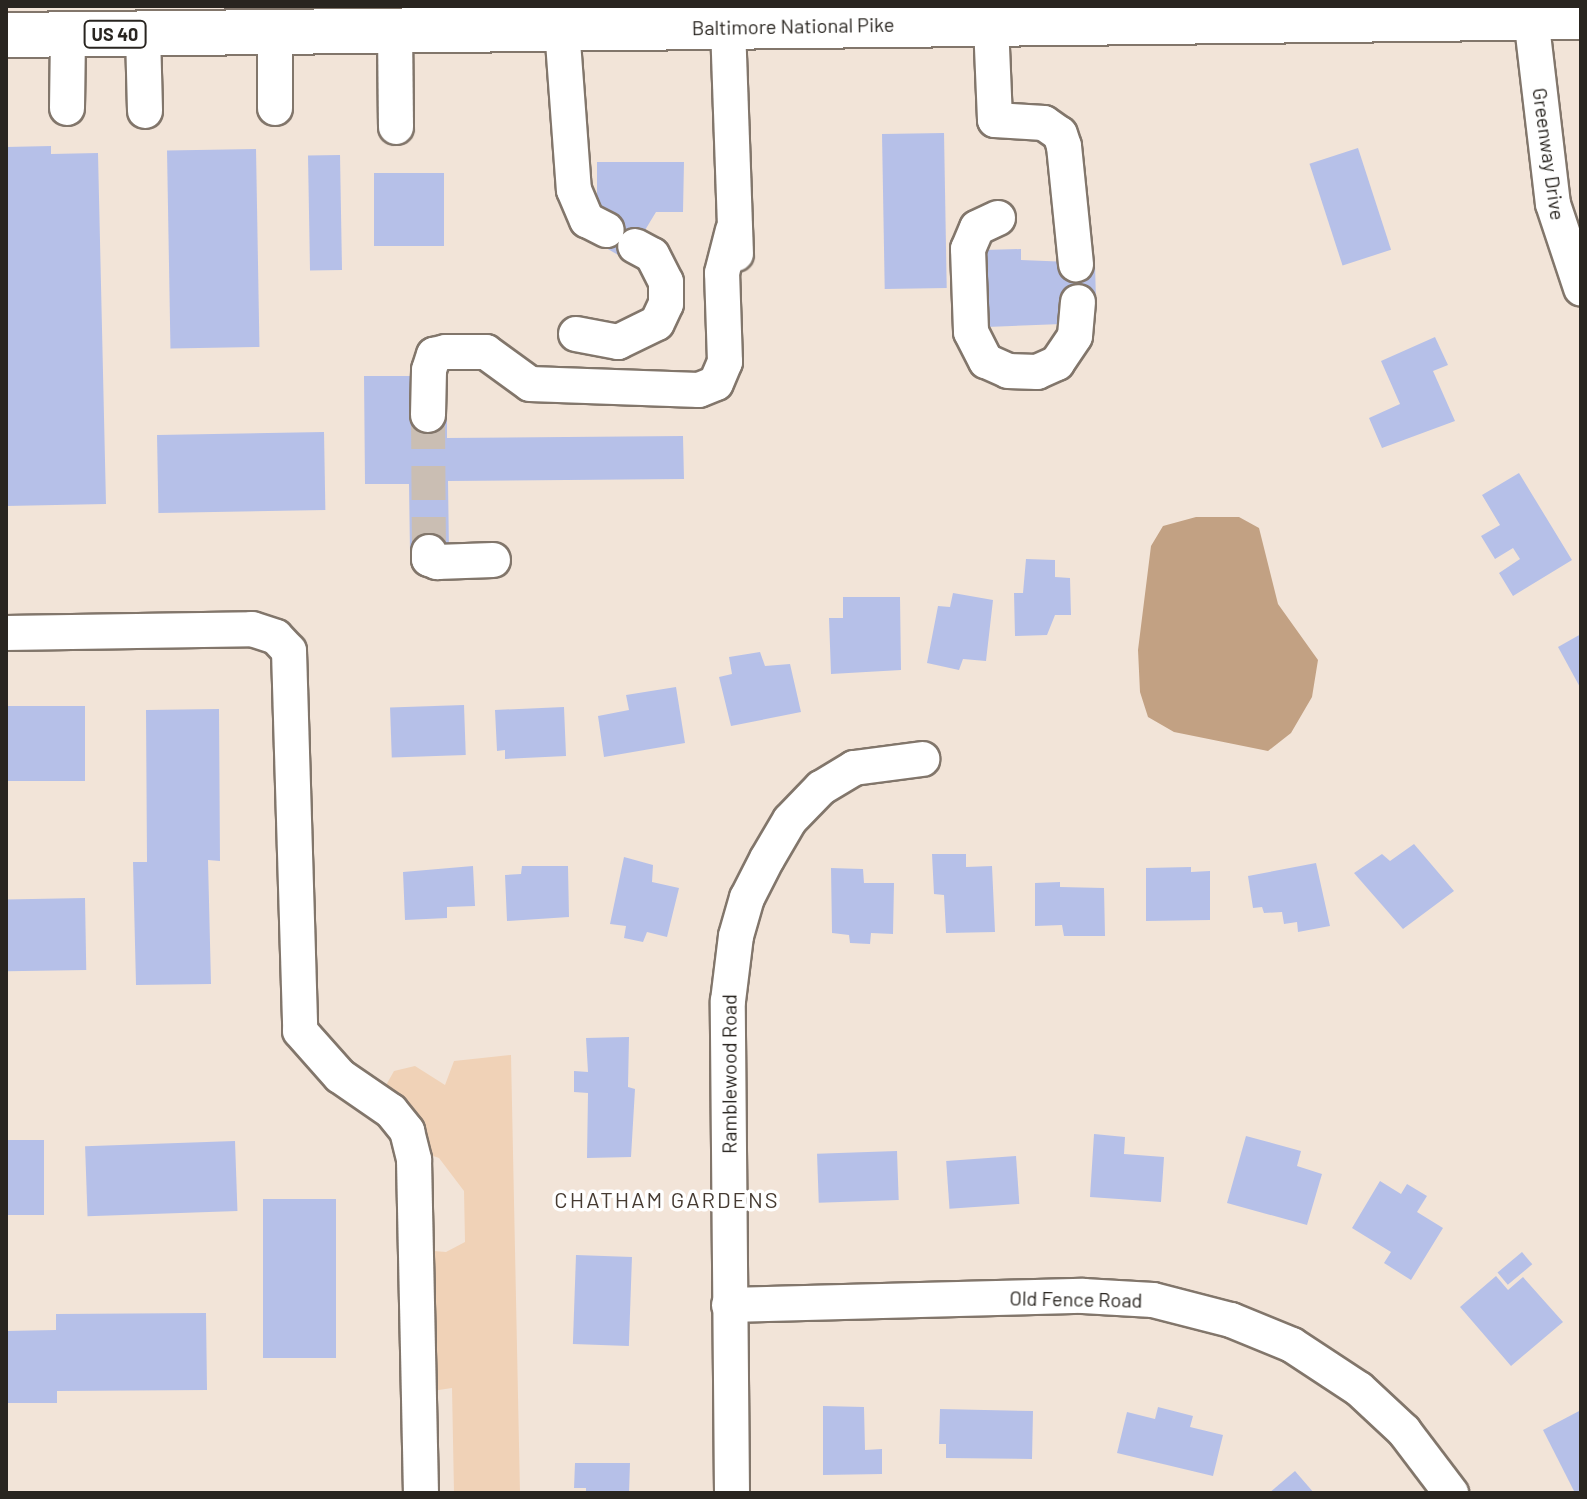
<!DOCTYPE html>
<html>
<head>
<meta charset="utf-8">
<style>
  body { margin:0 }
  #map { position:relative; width:1587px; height:1499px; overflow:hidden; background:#f2e4d8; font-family:Barlow,sans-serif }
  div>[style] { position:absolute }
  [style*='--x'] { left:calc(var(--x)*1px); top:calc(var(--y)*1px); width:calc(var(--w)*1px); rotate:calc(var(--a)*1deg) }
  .green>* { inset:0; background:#f0d2b7 }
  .water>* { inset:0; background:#c2a183 }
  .building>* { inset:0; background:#b6c0e8; transform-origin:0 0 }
  .minor-tunnel>* { height:34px; margin-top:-17px; transform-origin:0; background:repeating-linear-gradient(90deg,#cabeb3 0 34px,transparent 0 51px) }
  .roads { filter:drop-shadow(2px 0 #82766b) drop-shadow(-2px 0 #82766b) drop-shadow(0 2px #82766b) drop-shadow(0 -2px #82766b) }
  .minor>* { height:34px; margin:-17px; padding:0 17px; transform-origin:17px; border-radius:17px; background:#fff }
  .major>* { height:44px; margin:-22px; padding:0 22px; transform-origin:22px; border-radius:22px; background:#fff }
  span { translate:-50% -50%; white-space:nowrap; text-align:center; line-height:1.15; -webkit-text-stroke:7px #fff; paint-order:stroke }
  .shield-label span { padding:2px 6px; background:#fff; border:2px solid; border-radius:6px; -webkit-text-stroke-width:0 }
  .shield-label { font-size:18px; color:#292520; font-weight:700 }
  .street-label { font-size:20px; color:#292520 }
  .neighbourhood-label { font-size:22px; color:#463b32; letter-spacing:2px }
  .frame { position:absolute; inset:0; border:8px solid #292520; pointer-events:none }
</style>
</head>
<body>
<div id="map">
  <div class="green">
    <i style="clip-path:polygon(511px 1055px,520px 1493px,454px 1493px,452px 1388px,432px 1391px,409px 1249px,446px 1252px,465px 1242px,464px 1191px,439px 1158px,402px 1145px,371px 1112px,394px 1071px,415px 1066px,445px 1085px,454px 1061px)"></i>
  </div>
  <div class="water">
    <i style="clip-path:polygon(1196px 517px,1239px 517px,1259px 528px,1278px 604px,1318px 660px,1312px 697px,1291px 733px,1268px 751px,1174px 732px,1148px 717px,1140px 692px,1138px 650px,1151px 546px,1163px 526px)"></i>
  </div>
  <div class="building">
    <i style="left:944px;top:133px;width:155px;height:62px;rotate:89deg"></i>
    <i style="clip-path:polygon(51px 146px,51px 154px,98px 153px,106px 504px,6px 506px,6px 147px)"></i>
    <i style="left:1358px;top:148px;width:107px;height:51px;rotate:72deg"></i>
    <i style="left:256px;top:149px;width:198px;height:89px;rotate:89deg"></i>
    <i style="left:340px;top:155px;width:115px;height:32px;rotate:89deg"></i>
    <i style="clip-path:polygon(597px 162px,684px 162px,683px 212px,656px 212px,627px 260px,599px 244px,617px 213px,597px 213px)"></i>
    <i style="left:374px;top:173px;width:70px;height:73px"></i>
    <i style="clip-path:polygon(1021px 249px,1021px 260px,1095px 263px,1096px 302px,1062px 303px,1062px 324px,987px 327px,984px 250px)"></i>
    <i style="clip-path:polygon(1435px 337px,1448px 365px,1433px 371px,1455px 421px,1382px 448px,1369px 418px,1400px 404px,1381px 361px)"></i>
    <i style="clip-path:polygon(364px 376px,418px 376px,428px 415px,447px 415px,447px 438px,683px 436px,684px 479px,448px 481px,449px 551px,410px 552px,409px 484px,365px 484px)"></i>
    <i style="left:324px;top:432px;width:78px;height:167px;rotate:89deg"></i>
    <i style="clip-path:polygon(1519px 473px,1572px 560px,1513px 596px,1499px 573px,1520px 559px,1513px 548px,1495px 559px,1481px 536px,1500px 525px,1482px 495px)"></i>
    <i style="clip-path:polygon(1026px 559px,1055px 560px,1055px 577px,1070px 578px,1071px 615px,1055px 615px,1047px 635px,1015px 636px,1014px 593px,1023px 593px)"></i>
    <i style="clip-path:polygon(953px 593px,993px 600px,986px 661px,963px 659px,959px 670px,927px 663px,938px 606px,950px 607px)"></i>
    <i style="clip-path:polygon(843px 597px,900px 597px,901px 670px,831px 674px,829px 618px,843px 618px)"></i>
    <i style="clip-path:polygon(1581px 634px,1581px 689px,1558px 647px)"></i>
    <i style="clip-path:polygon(760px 652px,765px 666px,790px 664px,801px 712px,731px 726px,719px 677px,732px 674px,729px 657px)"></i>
    <i style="clip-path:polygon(676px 687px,685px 743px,604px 757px,598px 716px,629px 710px,626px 695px)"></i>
    <i style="left:464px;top:705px;width:50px;height:74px;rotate:88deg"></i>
    <i style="left:85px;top:706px;width:75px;height:79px;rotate:90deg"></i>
    <i style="clip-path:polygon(564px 707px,566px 756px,505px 759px,505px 750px,497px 751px,495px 710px)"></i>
    <i style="clip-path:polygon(219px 709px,220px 861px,208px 860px,211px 984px,136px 985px,133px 862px,147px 862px,146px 710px)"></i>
    <i style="clip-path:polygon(1414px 844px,1454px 891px,1403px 929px,1354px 873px,1382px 854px,1390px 861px)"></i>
    <i style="clip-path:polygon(932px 854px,966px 854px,966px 867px,992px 866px,995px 932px,946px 933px,944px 895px,934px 894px)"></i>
    <i style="clip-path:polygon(624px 857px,653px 865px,652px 882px,679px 888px,667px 937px,647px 932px,643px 942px,624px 938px,626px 926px,610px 924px)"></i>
    <i style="clip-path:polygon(1316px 863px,1330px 926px,1298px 932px,1297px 922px,1284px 924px,1282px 912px,1264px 913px,1262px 907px,1253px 908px,1248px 876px)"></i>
    <i style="clip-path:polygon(473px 866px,475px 906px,447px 907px,447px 918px,405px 920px,403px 872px)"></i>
    <i style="clip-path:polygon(522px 866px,568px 866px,569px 917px,507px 921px,505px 875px,521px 874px)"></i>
    <i style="clip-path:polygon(1191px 867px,1191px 872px,1210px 871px,1210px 920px,1146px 921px,1146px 868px)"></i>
    <i style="clip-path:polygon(831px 868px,863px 869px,864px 883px,894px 883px,893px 934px,871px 933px,870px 944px,850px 943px,849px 935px,832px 933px)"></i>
    <i style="clip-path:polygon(1060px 882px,1060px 887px,1104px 888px,1105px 936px,1064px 936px,1062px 925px,1035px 926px,1035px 883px)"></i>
    <i style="left:85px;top:898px;width:72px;height:79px;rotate:89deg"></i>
    <i style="clip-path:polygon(629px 1037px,628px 1087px,635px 1089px,631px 1157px,587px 1158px,588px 1093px,574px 1092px,574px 1071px,588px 1072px,586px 1038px)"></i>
    <i style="clip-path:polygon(1094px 1134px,1125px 1137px,1124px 1154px,1164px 1157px,1161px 1202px,1090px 1197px)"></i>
    <i style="clip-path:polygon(1246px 1136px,1301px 1151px,1297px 1166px,1322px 1174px,1307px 1225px,1227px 1203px)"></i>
    <i style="left:6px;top:1140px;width:38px;height:75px"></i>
    <i style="left:235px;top:1141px;width:70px;height:150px;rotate:88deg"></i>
    <i style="left:897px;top:1151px;width:49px;height:80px;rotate:88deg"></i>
    <i style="left:1016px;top:1156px;width:48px;height:70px;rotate:86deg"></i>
    <i style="clip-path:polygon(1380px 1181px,1401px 1194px,1407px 1184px,1427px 1196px,1417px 1212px,1443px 1228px,1411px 1280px,1384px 1263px,1391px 1252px,1352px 1228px)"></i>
    <i style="left:336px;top:1199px;width:159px;height:73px;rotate:90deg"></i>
    <i style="left:1522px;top:1252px;width:16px;height:32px;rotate:50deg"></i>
    <i style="left:576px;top:1255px;width:56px;height:89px;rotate:2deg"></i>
    <i style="clip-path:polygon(1496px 1276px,1508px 1290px,1523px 1277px,1563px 1322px,1511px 1366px,1460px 1307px)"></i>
    <i style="clip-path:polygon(206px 1313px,207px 1390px,57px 1391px,57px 1403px,6px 1403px,6px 1331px,56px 1330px,56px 1314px)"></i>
    <i style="clip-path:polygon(823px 1406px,864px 1407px,865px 1450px,882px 1449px,882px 1474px,823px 1475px)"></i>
    <i style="clip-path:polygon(1158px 1407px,1193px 1416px,1190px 1427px,1223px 1435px,1213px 1476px,1117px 1453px,1127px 1412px,1155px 1419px)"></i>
    <i style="clip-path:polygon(940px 1409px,1033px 1411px,1032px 1459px,946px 1458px,946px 1444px,939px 1444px)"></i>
    <i style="clip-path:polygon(1581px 1410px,1581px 1493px,1575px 1493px,1543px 1430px)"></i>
    <i style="clip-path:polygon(575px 1463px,630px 1463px,629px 1493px,586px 1493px,586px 1488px,574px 1488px)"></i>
    <i style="clip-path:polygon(1295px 1471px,1314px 1493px,1269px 1493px)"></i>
  </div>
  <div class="minor-tunnel">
    <i style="--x:428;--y:415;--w:137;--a:89.6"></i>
  </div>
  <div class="roads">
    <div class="minor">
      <i style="--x:1531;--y:17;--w:188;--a:83.3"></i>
      <i style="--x:1553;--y:204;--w:89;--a:71.6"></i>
      <i style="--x:991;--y:24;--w:96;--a:87.6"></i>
      <i style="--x:995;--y:120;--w:49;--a:3.5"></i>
      <i style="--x:1044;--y:123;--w:19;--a:35"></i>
      <i style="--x:1060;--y:134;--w:13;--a:72"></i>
      <i style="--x:1064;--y:146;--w:119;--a:84.2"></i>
      <i style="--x:728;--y:26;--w:228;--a:88"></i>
      <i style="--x:562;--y:28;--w:162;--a:85.8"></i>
      <i style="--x:574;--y:190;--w:33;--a:67"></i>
      <i style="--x:587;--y:220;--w:22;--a:27"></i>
      <i style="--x:395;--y:31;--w:96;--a:89.4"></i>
      <i style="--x:275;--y:32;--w:76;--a:90"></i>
      <i style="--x:143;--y:34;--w:77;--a:88.5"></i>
      <i style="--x:67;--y:108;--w:74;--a:-89.2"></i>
      <i style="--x:998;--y:218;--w:23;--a:155"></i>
      <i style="--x:977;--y:228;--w:23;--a:113"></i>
      <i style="--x:968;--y:249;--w:83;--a:87.9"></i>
      <i style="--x:971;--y:332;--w:33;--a:63"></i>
      <i style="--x:986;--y:361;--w:24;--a:24"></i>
      <i style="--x:1008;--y:371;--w:29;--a:2"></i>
      <i style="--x:1037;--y:372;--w:22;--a:-24"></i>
      <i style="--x:1057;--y:363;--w:32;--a:-56"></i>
      <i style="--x:1075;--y:336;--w:34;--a:-85"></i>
      <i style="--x:576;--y:334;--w:43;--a:10.8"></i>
      <i style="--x:618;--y:342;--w:43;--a:-26"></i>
      <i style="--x:657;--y:323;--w:21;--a:-65"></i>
      <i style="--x:666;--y:304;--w:22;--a:-90"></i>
      <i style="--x:666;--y:282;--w:30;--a:-117"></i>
      <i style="--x:652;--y:255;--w:19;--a:-152"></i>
      <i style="--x:428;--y:415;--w:45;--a:-88.7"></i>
      <i style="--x:429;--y:370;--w:16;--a:-72"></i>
      <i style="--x:434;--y:355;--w:12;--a:-14"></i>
      <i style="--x:446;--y:352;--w:40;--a:0"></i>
      <i style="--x:486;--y:352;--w:54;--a:36"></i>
      <i style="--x:530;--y:384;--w:169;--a:2"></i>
      <i style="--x:699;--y:390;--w:18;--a:-22"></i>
      <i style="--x:716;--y:383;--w:23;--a:-67"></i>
      <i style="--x:725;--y:362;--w:89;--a:-91.9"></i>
      <i style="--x:722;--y:273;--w:44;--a:-75.7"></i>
      <i style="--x:429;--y:552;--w:7;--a:90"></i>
      <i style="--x:429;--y:559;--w:9;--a:21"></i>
      <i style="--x:437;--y:562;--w:56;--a:-2"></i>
      <i style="--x:6;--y:633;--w:246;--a:-0.9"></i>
      <i style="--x:252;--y:629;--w:25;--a:18"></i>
      <i style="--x:276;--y:637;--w:19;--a:47"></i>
      <i style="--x:289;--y:651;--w:380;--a:88.3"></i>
      <i style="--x:300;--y:1031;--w:60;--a:48.4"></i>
      <i style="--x:340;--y:1076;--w:62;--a:34.5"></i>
      <i style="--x:391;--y:1111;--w:26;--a:51"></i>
      <i style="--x:407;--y:1131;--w:30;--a:76"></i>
      <i style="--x:414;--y:1160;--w:333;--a:88.8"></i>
      <i style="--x:729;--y:1305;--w:354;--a:-1.5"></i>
      <i style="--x:1083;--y:1296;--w:70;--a:3.3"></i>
      <i style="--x:1153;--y:1300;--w:81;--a:14.4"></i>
      <i style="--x:1231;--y:1320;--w:66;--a:22.3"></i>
      <i style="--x:1292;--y:1345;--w:80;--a:33.3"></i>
      <i style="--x:1359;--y:1389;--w:62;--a:43"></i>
      <i style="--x:1404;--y:1431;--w:78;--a:52.8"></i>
      <i style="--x:732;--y:1493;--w:492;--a:-90.5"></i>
      <i style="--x:728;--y:1001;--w:65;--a:-83"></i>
      <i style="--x:736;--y:936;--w:40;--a:-74"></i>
      <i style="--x:747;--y:898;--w:44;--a:-62.9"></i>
      <i style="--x:767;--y:859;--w:45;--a:-59.5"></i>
      <i style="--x:790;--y:820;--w:45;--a:-45.9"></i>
      <i style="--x:821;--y:788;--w:39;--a:-31"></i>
      <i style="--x:854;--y:768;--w:69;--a:-7.5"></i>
    </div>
    <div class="major">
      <i style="--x:6;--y:35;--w:1575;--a:-0.65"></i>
    </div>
  </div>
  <div class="shield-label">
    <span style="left:115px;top:34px">US 40</span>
  </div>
  <div class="street-label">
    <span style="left:793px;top:26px;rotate:-1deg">Baltimore National Pike</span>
    <span style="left:1549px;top:154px;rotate:82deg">Greenway Drive</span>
    <span style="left:729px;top:1074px;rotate:-90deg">Ramblewood Road</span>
    <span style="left:1076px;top:1299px;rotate:1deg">Old Fence Road</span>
  </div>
  <div class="neighbourhood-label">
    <span style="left:667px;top:1200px">CHATHAM GARDENS</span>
  </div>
  <div class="frame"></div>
</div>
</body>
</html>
